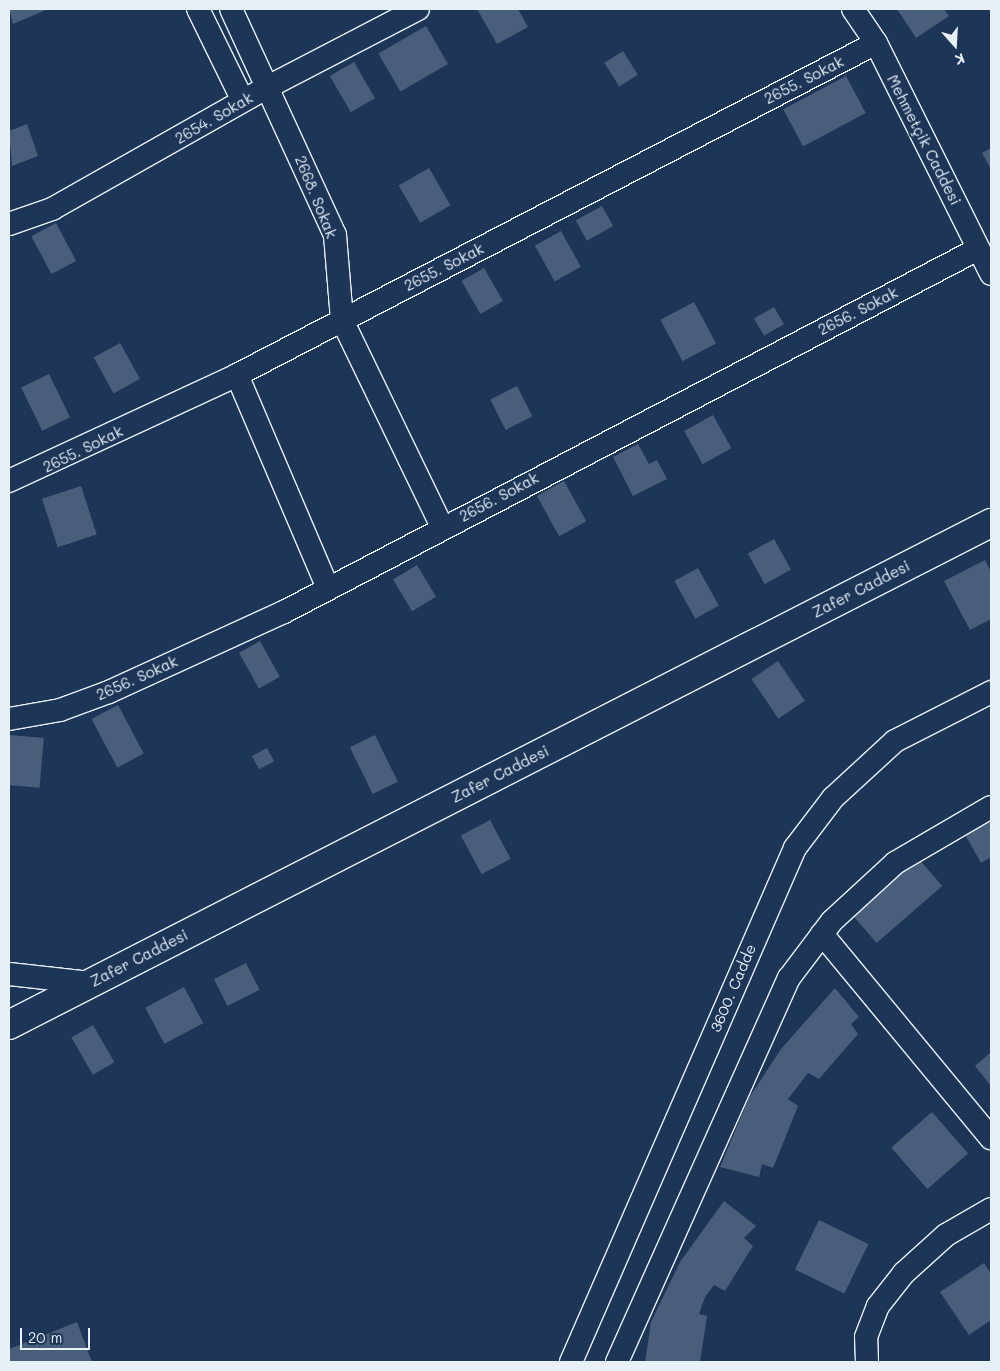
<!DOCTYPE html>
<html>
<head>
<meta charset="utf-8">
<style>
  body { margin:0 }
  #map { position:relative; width:1000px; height:1371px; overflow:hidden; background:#1d3557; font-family:Mali,sans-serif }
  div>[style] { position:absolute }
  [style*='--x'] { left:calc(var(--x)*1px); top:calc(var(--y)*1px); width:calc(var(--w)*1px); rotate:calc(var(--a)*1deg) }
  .building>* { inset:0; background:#495e7a; transform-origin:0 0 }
  .roads { filter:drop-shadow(1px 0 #e8f1f8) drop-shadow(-1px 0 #e8f1f8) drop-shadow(0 1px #e8f1f8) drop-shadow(0 -1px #e8f1f8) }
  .street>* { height:22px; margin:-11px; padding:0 11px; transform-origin:11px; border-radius:11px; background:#1d3557 }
  .secondary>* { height:28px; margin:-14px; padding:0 14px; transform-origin:14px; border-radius:14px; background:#1d3557 }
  span { translate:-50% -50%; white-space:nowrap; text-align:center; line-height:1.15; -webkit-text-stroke:4px #1d3557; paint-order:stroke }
  .street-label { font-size:15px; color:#e8f1f8 }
  .frame { position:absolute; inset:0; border:10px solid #e8f1f8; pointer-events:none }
  .north { position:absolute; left:930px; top:20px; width:50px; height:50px; -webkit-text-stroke:4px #1d3557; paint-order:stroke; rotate:161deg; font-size:14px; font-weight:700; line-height:20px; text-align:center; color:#e8f1f8 }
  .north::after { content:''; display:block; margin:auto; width:18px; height:22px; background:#e8f1f8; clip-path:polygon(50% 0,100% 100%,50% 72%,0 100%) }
  .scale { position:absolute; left:20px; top:1328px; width:70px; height:22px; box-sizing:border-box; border:2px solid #e8f1f8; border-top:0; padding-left:6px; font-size:15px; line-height:18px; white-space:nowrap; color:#e8f1f8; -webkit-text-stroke:4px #1d3557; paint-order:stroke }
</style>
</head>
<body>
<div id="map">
  <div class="building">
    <i style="clip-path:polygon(9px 9px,48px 9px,13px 24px)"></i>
    <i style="clip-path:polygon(477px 9px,518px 9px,528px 27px,497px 44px)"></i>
    <i style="clip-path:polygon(897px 9px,944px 9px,949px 16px,916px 38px)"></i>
    <i style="left:426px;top:26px;width:44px;height:55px;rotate:60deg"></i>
    <i style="left:623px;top:51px;width:28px;height:22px;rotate:58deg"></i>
    <i style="left:354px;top:62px;width:42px;height:28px;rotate:60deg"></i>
    <i style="left:846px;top:76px;width:42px;height:71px;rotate:62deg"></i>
    <i style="clip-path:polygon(27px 124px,38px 156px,12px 166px,9px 131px)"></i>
    <i style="clip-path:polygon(991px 148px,991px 169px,982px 153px)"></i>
    <i style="left:429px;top:168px;width:43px;height:35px;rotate:60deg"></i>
    <i style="left:602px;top:206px;width:23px;height:30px;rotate:61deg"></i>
    <i style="left:56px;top:223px;width:43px;height:28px;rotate:62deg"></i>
    <i style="left:561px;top:231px;width:41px;height:30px;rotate:61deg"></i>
    <i style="left:484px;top:268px;width:38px;height:26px;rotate:60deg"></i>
    <i style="left:694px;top:302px;width:47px;height:38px;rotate:62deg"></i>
    <i style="left:774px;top:307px;width:20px;height:23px;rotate:60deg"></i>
    <i style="left:120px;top:343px;width:41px;height:30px;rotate:61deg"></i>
    <i style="left:49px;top:374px;width:48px;height:31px;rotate:64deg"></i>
    <i style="left:517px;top:386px;width:34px;height:30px;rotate:63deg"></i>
    <i style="left:713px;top:415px;width:38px;height:33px;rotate:61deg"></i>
    <i style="clip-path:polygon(638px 444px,649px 464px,657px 460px,667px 479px,633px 496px,613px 457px)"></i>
    <i style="left:564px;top:481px;width:46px;height:31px;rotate:61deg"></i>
    <i style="left:81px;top:486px;width:51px;height:41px;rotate:72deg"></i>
    <i style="left:774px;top:539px;width:35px;height:30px;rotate:61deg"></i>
    <i style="clip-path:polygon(985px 560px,991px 572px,991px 619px,970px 630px,944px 581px)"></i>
    <i style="left:417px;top:565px;width:37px;height:28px;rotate:59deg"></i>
    <i style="left:698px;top:568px;width:43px;height:27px;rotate:61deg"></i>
    <i style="left:260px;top:641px;width:41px;height:24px;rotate:61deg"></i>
    <i style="left:778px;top:661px;width:48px;height:32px;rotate:56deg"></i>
    <i style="left:118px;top:705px;width:55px;height:30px;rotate:62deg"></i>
    <i style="left:9px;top:735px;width:35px;height:50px;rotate:5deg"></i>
    <i style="left:375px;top:735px;width:52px;height:28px;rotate:64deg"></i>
    <i style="left:267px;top:748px;width:15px;height:17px;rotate:62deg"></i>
    <i style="clip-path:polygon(991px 815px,991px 857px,981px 863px,963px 831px)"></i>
    <i style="left:490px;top:820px;width:44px;height:33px;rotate:62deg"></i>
    <i style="left:918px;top:858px;width:37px;height:87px;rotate:49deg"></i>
    <i style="left:246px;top:963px;width:30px;height:36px;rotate:63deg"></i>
    <i style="left:184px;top:987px;width:41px;height:44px;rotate:62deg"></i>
    <i style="clip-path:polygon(835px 988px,859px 1017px,851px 1024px,858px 1034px,819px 1079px,808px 1073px,788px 1099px,798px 1106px,773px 1168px,762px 1164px,759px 1177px,720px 1167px,749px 1098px,781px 1049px)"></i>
    <i style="left:93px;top:1025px;width:43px;height:25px;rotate:60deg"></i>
    <i style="clip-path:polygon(991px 1052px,991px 1086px,975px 1066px)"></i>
    <i style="left:932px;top:1112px;width:55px;height:54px;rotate:49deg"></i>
    <i style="clip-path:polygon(724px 1201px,756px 1226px,744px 1238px,753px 1246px,725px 1291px,714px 1285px,705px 1297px,699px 1314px,707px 1316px,700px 1362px,645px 1362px,651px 1322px,680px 1262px)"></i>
    <i style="left:819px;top:1220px;width:55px;height:55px;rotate:26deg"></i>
    <i style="clip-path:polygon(984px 1263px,991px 1274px,991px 1320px,969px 1335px,940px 1292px)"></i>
    <i style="clip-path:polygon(77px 1322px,92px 1362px,9px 1362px,9px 1349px)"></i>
  </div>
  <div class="roads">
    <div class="street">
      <i style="--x:198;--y:9;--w:102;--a:63.9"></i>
      <i style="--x:231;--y:9;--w:249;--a:65.3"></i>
      <i style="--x:335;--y:235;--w:85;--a:85.3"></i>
      <i style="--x:342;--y:320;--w:230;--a:64.2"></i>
      <i style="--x:853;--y:9;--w:41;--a:55.9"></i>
      <i style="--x:876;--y:43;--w:258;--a:63.5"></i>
      <i style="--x:9;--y:224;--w:46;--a:-19.2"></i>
      <i style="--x:52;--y:209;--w:248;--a:-29.5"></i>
      <i style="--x:268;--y:87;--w:169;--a:-27.5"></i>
      <i style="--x:237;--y:375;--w:232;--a:66.9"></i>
      <i style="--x:9;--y:481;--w:251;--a:-24.9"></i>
      <i style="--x:237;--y:375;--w:720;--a:-27.45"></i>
      <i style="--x:9;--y:719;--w:52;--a:-10"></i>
      <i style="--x:60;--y:710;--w:52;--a:-20.2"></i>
      <i style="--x:109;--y:692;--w:192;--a:-24.6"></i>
      <i style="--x:284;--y:612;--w:783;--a:-27.61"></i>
      <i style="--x:822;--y:934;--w:265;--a:50.4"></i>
      <i style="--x:9;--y:974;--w:82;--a:6.3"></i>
      <i style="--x:571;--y:1362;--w:561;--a:-66.45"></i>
      <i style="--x:795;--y:848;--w:63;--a:-52.8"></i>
      <i style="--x:833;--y:798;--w:84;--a:-42.6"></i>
      <i style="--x:895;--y:741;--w:108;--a:-27"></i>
      <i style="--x:617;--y:1362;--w:421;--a:-65.9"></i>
      <i style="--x:789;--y:978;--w:71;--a:-53"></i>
      <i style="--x:832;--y:921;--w:86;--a:-42.6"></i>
      <i style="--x:895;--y:863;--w:111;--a:-30.3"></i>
      <i style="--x:867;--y:1362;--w:25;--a:-92"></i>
      <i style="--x:866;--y:1337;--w:33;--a:-69"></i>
      <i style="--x:878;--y:1306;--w:42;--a:-51.8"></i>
      <i style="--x:904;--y:1273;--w:57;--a:-42.1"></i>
      <i style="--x:946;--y:1235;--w:52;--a:-30"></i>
    </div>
    <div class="secondary">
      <i style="--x:9;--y:1025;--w:1103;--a:-27.08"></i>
    </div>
  </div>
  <div class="street-label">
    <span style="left:804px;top:80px;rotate:-27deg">2655. Sokak</span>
    <span style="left:214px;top:118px;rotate:-30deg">2654. Sokak</span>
    <span style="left:924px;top:140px;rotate:63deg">Mehmetçik Caddesi</span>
    <span style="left:316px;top:197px;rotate:68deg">2668. Sokak</span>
    <span style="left:444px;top:267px;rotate:-27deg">2655. Sokak</span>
    <span style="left:858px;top:311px;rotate:-27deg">2656. Sokak</span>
    <span style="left:83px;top:449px;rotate:-26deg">2655. Sokak</span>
    <span style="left:499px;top:497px;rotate:-28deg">2656. Sokak</span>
    <span style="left:861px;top:589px;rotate:-27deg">Zafer Caddesi</span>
    <span style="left:137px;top:678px;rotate:-24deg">2656. Sokak</span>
    <span style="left:500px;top:774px;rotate:-27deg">Zafer Caddesi</span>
    <span style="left:139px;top:958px;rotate:-27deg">Zafer Caddesi</span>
    <span style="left:733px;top:988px;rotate:-67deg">3600. Cadde</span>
  </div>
  <div class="frame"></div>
  <div class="north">K</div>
  <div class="scale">20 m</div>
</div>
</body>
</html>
